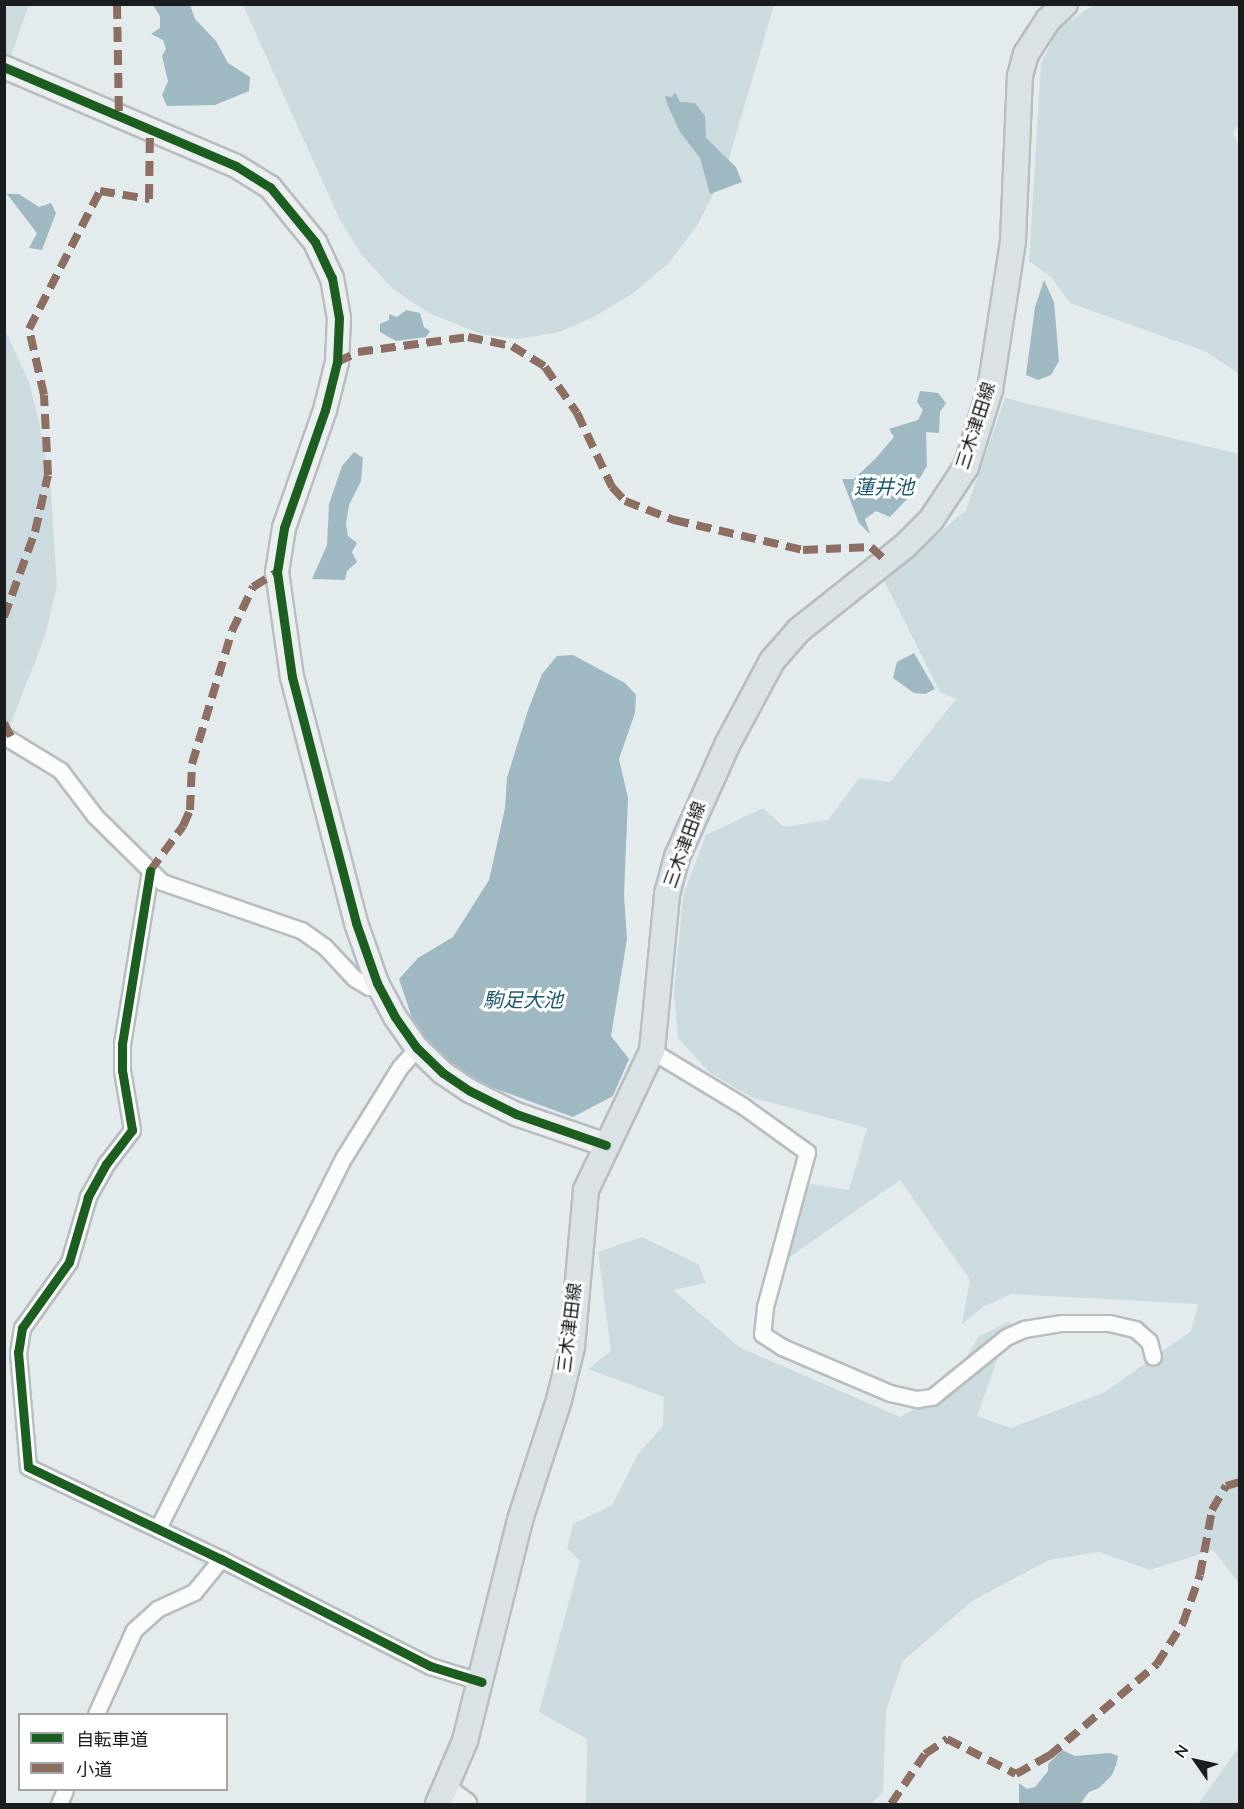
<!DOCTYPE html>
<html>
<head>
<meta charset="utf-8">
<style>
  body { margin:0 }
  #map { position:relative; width:1244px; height:1809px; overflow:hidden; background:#e4ebed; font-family:Quicksand,"Noto Sans JP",sans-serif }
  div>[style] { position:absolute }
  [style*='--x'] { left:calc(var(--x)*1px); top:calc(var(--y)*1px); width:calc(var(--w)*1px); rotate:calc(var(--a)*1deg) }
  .green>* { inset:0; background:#ccdbe0 }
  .water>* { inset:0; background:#9fb9c3 }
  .roads { filter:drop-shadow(2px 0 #b8bdbf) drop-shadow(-2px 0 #b8bdbf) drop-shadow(0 2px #b8bdbf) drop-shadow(0 -2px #b8bdbf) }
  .street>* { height:15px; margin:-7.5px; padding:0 7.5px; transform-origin:7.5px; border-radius:7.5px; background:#fbfcfc }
  .secondary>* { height:22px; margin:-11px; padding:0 11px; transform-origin:11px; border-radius:11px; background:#ebeff0 }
  .primary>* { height:24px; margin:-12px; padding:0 12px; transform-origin:12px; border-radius:12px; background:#dae2e5 }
  .quiet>* { height:8px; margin-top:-4px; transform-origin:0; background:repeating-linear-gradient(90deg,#8d6e63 0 15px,transparent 0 23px) }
  .cycleway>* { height:9px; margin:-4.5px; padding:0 4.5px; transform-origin:4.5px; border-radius:4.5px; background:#1b5e20 }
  span { translate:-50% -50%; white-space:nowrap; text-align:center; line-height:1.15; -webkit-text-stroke:6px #fff; paint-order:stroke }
  .street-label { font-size:18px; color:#191d1f }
  .water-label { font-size:20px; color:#1c5a70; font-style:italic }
  .frame { position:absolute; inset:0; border:6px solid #191d1f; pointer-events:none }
  .legend { position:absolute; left:18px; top:1713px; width:210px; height:78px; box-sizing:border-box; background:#fff; border:2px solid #a3a5a5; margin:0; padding:8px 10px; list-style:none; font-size:18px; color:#191d1f }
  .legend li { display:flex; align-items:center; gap:12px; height:30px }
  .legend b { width:30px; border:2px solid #a3a5a5 }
  .north { position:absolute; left:1166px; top:1731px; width:60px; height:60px; -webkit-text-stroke:4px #fff; paint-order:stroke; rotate:304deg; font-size:16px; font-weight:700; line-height:24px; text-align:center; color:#191d1f }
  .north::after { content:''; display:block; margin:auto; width:21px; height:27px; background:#191d1f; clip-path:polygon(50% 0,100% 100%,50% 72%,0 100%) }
</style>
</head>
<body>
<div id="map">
  <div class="green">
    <i style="clip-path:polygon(5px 5px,29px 5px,5px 73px)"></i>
    <i style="clip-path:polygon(243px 5px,774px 5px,725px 172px,698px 224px,668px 264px,632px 294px,592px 318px,559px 332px,518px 339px,481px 334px,429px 313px,394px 290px,361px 254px,340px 220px)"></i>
    <i style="clip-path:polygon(1094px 5px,1239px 5px,1240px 122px,1233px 133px,1240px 150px,1239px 374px,1207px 352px,1070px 303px,1051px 277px,1029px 261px,1041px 63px,1059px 28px)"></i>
    <i style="clip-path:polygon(5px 330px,29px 382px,40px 426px,51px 490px,57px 587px,45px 636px,5px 738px)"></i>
    <i style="clip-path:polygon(1005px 398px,1239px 454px,1239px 1583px,1213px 1550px,1150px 1570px,1099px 1552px,1049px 1560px,972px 1601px,903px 1661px,886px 1710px,883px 1792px,871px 1804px,586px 1804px,587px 1739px,539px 1712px,580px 1561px,567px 1548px,573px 1524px,612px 1505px,638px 1454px,663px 1426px,664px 1397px,588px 1369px,611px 1351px,598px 1252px,642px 1237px,698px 1264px,706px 1283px,673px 1290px,739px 1347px,900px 1417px,945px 1392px,979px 1336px,1011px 1321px,977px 1416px,1011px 1428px,1105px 1392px,1191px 1331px,1198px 1304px,1011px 1294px,983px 1307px,962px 1324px,970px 1280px,900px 1180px,788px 1258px,805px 1183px,849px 1190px,867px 1128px,753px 1098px,710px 1073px,678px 1038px,674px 993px,683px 895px,706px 835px,763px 808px,784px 827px,828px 820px,859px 778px,890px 782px,956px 699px,940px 692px,884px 581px,966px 510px)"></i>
    <i style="clip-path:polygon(1239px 1747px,1239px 1804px,1198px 1804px)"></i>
  </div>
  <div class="water">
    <i style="clip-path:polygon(153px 5px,190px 5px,195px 19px,216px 41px,228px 63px,250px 77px,249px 91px,215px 105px,167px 106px,162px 95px,168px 81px,162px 56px,166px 49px,163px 40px,151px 34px,160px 28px,160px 16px)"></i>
    <i style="clip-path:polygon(675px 92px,680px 102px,695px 103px,705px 116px,706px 138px,736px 167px,742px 182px,710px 194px,700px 158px,680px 132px,668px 106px,665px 96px,672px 97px)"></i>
    <i style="clip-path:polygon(7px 194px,19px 194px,39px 207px,51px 203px,56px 213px,42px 250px,29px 248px,37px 233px)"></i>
    <i style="clip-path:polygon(1044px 280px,1054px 302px,1059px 361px,1051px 375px,1038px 380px,1026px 375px,1035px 307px)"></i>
    <i style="clip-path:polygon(406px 310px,420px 313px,424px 327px,430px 331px,426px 337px,396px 341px,380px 332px,380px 324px,389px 320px,389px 314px,397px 317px)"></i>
    <i style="clip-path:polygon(920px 391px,938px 393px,946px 403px,940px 412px,939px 433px,926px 432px,927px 466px,907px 499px,890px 517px,876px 511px,865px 519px,870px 534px,859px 523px,842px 479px,854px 479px,876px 458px,894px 437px,889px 429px,918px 420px,923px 410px,917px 402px)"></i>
    <i style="clip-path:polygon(354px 452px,363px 458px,361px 481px,349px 505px,346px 524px,348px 536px,357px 543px,352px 552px,357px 562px,347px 571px,345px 580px,312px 579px,327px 545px,329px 504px,342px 466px)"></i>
    <i style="clip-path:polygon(914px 653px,935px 689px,925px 694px,914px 693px,893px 678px,897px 662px)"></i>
    <i style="clip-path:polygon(573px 655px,625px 683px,636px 695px,635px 713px,619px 759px,628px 798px,624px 895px,627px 939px,611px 1036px,629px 1059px,613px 1096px,573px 1117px,488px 1086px,444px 1060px,424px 1040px,412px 1018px,399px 979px,418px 958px,453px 937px,489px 880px,505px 808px,507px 778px,528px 710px,542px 674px,557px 656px)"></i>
    <i style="clip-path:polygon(1062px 1750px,1075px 1756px,1110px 1753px,1118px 1756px,1116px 1765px,1112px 1775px,1099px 1788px,1089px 1792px,1080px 1804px,1019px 1804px,1019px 1783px,1027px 1789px,1035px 1787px,1048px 1771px,1048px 1764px)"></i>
  </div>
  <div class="roads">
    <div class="street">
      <i style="--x:4;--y:736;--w:66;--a:31.3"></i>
      <i style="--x:60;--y:770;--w:58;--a:52.7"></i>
      <i style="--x:95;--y:816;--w:94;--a:44.6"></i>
      <i style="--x:162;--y:882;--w:147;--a:19.1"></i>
      <i style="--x:301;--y:930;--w:29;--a:35"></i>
      <i style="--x:325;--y:947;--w:42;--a:46.9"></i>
      <i style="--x:354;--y:978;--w:17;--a:31"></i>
      <i style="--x:369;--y:987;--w:9;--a:-27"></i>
      <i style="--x:150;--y:871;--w:175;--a:99.2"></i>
      <i style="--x:122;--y:1044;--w:26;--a:90"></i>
      <i style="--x:122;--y:1070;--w:61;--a:80.5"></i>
      <i style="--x:132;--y:1130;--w:43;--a:127.4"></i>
      <i style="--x:106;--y:1164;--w:38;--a:119"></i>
      <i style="--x:88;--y:1197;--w:68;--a:106.3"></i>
      <i style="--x:69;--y:1262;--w:81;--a:125.5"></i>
      <i style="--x:22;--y:1328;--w:24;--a:99"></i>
      <i style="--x:18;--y:1352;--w:115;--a:85"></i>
      <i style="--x:28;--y:1467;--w:214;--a:25.5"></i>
      <i style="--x:221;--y:1559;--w:235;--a:27.1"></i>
      <i style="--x:430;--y:1666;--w:54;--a:17.1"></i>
      <i style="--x:652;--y:1051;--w:106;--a:31.1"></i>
      <i style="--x:743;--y:1106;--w:79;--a:35.7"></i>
      <i style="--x:807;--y:1152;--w:161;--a:105.2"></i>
      <i style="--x:765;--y:1307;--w:27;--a:96"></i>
      <i style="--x:762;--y:1334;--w:24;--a:33"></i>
      <i style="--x:782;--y:1347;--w:117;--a:23.1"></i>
      <i style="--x:890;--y:1393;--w:28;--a:13"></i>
      <i style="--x:917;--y:1399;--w:15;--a:-8"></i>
      <i style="--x:932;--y:1397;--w:95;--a:-39"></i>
      <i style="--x:1006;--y:1337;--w:20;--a:-24"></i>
      <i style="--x:1024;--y:1329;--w:37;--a:-9"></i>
      <i style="--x:1061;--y:1323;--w:48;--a:0"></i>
      <i style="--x:1109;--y:1323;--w:27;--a:13"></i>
      <i style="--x:1135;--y:1329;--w:18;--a:41"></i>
      <i style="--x:1149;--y:1341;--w:16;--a:76"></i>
      <i style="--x:158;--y:1528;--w:415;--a:-63.4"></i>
      <i style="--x:344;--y:1157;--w:106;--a:-58.1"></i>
      <i style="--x:400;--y:1067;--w:25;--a:-48"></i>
      <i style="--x:96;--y:1714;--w:92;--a:-65.7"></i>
      <i style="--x:134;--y:1630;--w:31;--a:-42"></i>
      <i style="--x:157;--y:1609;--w:41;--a:-24.7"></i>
      <i style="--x:194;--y:1592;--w:43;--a:-50.7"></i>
      <i style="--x:59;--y:1804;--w:15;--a:-67"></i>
    </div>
    <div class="secondary">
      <i style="--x:4;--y:67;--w:252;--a:23.1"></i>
      <i style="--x:236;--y:166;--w:40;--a:32"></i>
      <i style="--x:270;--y:187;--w:71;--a:50.7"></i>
      <i style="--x:315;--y:242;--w:40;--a:65"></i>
      <i style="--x:332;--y:278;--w:41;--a:80.1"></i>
      <i style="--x:339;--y:318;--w:44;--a:92.6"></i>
      <i style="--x:337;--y:362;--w:49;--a:104"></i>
      <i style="--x:325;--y:410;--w:125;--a:109.2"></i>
      <i style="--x:284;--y:528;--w:45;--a:99"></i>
      <i style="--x:277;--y:572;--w:106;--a:81.9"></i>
      <i style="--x:292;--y:677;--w:254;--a:75.4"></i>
      <i style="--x:356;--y:923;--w:64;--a:70.7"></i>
      <i style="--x:377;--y:983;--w:38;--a:62"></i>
      <i style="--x:395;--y:1017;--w:38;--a:55"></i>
      <i style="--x:417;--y:1048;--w:36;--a:44"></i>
      <i style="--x:443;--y:1073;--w:32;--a:34"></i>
      <i style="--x:470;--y:1091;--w:51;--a:26.6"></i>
      <i style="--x:516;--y:1114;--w:95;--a:19"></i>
      <i style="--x:446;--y:1790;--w:24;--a:36"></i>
    </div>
    <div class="primary">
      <i style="--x:438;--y:1804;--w:69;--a:-66.8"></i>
      <i style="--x:465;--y:1741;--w:228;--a:-76"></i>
      <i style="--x:520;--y:1520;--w:126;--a:-72"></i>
      <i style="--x:559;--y:1400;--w:55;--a:-76.2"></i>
      <i style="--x:572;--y:1347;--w:158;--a:-84.9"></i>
      <i style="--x:586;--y:1190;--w:154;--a:-64.6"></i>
      <i style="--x:652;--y:1051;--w:158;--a:-84.5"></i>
      <i style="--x:667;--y:894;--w:38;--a:-75"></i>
      <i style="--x:677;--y:857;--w:123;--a:-65.9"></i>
      <i style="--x:727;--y:745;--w:95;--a:-61.8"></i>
      <i style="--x:772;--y:661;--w:41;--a:-48.9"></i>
      <i style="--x:799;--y:630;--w:135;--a:-38.4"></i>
      <i style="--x:905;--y:546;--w:37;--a:-45"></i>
      <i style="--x:931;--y:520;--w:64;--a:-56.6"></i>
      <i style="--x:966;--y:467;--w:81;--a:-72.7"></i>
      <i style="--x:990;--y:390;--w:151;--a:-81.2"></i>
      <i style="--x:1013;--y:241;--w:165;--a:-87.6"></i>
      <i style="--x:1020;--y:76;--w:23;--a:-75"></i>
      <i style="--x:1026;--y:54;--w:40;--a:-57.1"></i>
      <i style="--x:1048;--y:20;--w:23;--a:-43"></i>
    </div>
  </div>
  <div class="quiet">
    <i style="--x:117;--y:4;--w:111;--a:89"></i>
    <i style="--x:337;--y:362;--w:23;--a:-25"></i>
    <i style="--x:358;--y:352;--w:111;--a:-7.8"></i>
    <i style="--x:468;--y:337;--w:45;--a:11.6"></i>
    <i style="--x:512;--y:346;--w:39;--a:32"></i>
    <i style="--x:545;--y:367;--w:56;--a:55.2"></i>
    <i style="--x:577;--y:413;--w:82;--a:64.7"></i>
    <i style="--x:612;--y:487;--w:19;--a:47"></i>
    <i style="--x:625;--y:501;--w:53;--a:21.2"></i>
    <i style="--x:674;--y:520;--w:132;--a:13.1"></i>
    <i style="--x:803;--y:550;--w:68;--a:-2.5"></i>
    <i style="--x:871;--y:547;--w:21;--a:43"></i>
    <i style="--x:4;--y:617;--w:90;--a:-70"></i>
    <i style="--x:35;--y:532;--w:58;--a:-77.2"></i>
    <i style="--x:48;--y:475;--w:80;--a:-92.9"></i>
    <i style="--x:44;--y:395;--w:68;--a:-102.8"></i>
    <i style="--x:29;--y:329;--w:155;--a:-62.8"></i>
    <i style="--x:100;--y:191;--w:50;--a:9.3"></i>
    <i style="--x:149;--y:199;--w:70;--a:-89.2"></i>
    <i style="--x:4;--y:723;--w:16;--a:63"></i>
    <i style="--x:150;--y:871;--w:56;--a:-53.7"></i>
    <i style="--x:183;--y:826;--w:17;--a:-66"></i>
    <i style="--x:190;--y:810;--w:46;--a:-87.5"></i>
    <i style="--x:192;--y:764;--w:139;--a:-73.3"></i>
    <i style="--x:232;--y:631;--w:49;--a:-64.5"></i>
    <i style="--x:253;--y:587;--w:28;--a:-32"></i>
    <i style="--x:891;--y:1804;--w:60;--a:-55.8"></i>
    <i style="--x:925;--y:1754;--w:27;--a:-34"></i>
    <i style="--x:947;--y:1739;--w:77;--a:26.9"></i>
    <i style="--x:1016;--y:1774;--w:38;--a:-29"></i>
    <i style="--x:1049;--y:1756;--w:142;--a:-40.4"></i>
    <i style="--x:1157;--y:1664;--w:49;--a:-57.6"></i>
    <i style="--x:1183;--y:1623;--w:51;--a:-70.5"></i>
    <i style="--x:1200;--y:1575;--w:66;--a:-79.5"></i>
    <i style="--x:1212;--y:1510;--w:28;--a:-60"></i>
    <i style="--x:1226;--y:1486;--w:15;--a:-16"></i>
  </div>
  <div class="cycleway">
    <i style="--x:4;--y:67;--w:252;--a:23.1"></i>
    <i style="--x:236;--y:166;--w:40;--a:32"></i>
    <i style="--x:270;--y:187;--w:71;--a:50.7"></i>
    <i style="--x:315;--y:242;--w:40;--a:65"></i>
    <i style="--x:332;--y:278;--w:41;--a:80.1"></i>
    <i style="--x:339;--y:318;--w:44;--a:92.6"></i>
    <i style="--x:337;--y:362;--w:49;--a:104"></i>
    <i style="--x:325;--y:410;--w:125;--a:109.2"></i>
    <i style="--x:284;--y:528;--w:45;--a:99"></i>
    <i style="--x:277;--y:572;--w:106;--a:81.9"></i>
    <i style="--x:292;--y:677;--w:254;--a:75.4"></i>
    <i style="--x:356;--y:923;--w:64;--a:70.7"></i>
    <i style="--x:377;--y:983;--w:38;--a:62"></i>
    <i style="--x:395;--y:1017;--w:38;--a:55"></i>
    <i style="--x:417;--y:1048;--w:36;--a:44"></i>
    <i style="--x:443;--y:1073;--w:32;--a:34"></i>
    <i style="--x:470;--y:1091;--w:51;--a:26.6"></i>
    <i style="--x:516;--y:1114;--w:95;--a:19"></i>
    <i style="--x:150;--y:871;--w:175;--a:99.2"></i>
    <i style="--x:122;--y:1044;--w:26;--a:90"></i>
    <i style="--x:122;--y:1070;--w:61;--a:80.5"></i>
    <i style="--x:132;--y:1130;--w:43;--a:127.4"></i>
    <i style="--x:106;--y:1164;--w:38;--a:119"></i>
    <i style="--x:88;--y:1197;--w:68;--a:106.3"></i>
    <i style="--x:69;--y:1262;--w:81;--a:125.5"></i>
    <i style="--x:22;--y:1328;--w:24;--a:99"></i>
    <i style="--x:18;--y:1352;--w:115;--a:85"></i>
    <i style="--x:28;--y:1467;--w:214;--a:25.5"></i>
    <i style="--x:221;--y:1559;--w:235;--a:27.1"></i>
    <i style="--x:430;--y:1666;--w:54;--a:17.1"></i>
  </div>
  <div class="street-label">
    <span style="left:976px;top:426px;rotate:-72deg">三木津田線</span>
    <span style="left:685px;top:845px;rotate:-70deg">三木津田線</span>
    <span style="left:570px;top:1328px;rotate:-83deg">三木津田線</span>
  </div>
  <div class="water-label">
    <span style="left:884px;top:486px">蓮井池</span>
    <span style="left:523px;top:999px">駒足大池</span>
  </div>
  <div class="frame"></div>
  <ul class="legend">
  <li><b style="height:8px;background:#1b5e20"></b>自転車道</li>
  <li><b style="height:8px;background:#8d6e63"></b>小道</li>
  </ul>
  <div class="north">N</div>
</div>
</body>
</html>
